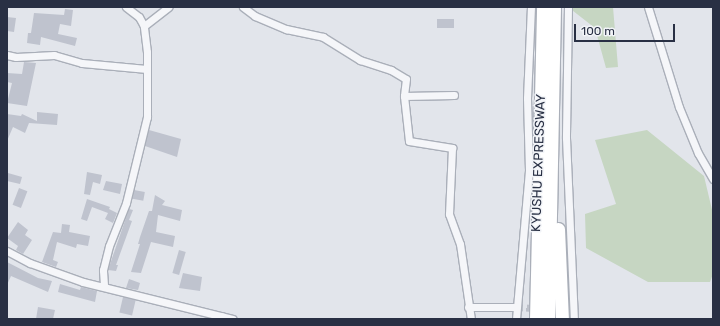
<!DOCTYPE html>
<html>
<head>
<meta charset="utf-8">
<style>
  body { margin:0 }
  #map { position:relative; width:720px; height:326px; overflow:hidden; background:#e2e5eb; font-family:Rubik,sans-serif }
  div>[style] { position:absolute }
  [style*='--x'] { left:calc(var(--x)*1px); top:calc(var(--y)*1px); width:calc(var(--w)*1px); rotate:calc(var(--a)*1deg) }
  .green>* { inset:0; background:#c6d6c2 }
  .building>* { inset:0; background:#bfc3ce; transform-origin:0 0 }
  .minor-tunnel>* { height:7px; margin-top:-3.5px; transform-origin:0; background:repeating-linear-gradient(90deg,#bdc1ca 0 7px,transparent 0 10.5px) }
  .roads { filter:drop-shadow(1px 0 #aaafb9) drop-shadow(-1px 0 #aaafb9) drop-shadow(0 1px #aaafb9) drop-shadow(0 -1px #aaafb9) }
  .minor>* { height:7px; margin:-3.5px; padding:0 3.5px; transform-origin:3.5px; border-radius:3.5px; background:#f5f6f9 }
  .tertiary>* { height:9px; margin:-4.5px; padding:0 4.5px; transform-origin:4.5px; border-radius:4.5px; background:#f5f6f9 }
  .motorway>* { height:13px; margin:-6.5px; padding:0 6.5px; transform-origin:6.5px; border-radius:6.5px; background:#fff }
  span { translate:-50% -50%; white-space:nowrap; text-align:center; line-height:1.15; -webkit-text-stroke:3px #f2f4f8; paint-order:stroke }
  .street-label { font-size:13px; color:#293044 }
  .frame { position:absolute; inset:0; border:8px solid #293044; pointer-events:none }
  .scale { position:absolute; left:574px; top:24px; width:101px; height:18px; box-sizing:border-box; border:2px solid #293044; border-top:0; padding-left:5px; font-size:12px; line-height:14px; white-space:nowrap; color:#293044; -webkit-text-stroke:3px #f2f4f8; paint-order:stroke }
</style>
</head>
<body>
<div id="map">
  <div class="green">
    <i style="clip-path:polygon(568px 7px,613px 7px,618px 67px,606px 68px,595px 28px)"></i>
    <i style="clip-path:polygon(647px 130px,704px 176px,713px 214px,713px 274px,710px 282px,648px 282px,586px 248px,585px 214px,616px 204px,595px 140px)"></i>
  </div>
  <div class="building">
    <i style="clip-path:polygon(65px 9px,73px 10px,71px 26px,60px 24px,58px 34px,77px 38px,75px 46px,41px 37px,40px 45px,27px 43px,28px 33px,31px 33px,34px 13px,64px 15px)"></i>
    <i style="clip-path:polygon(7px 17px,16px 18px,14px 32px,7px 31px)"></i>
    <i style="left:437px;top:19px;width:17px;height:9px"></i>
    <i style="clip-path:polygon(24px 62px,36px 63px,27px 106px,7px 103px,12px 83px,7px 82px,7px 73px,22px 74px)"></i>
    <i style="clip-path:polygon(37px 112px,58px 114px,57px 125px,29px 123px,25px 133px,13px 127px,7px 141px,7px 114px,21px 116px,22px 114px,37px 121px)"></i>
    <i style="clip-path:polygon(149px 130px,181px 139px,177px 157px,145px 146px)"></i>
    <i style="clip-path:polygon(87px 172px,102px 175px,100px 184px,93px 182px,90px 195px,84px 194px)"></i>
    <i style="clip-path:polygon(8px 173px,22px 177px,20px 184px,7px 181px)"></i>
    <i style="clip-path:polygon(106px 181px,122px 184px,120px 194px,103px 190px)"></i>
    <i style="left:19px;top:188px;width:9px;height:18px;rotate:21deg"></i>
    <i style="left:134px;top:190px;width:11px;height:9px;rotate:10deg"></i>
    <i style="clip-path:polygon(155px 195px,165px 201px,162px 205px,182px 210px,180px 221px,158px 215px,156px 232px,175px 236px,173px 247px,151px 242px,141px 273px,131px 272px,140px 244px,138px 244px,140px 237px,149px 211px,152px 211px)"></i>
    <i style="clip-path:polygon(87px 199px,110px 207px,109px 209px,117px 213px,113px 223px,105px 219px,108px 213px,92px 207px,87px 221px,81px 219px)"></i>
    <i style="clip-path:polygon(129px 209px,133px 210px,129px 220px,132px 221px,116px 265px,118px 265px,116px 271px,108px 270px)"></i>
    <i style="clip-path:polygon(18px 222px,28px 230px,25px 235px,32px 240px,23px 254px,16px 250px,18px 246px,7px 238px)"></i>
    <i style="clip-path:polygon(62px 224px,70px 225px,69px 232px,90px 236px,88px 246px,77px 244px,76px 248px,57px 242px,53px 260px,58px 262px,56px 267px,42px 262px,53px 232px,61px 233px)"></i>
    <i style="left:179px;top:250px;width:7px;height:24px;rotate:16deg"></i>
    <i style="clip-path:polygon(7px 262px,38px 278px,52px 281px,48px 292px,11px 276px,7px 285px)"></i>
    <i style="clip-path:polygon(183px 273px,202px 277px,200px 291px,179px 288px)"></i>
    <i style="clip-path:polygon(129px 279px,140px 283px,138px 290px,126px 288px)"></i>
    <i style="clip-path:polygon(60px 284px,80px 290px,81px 287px,97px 291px,95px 302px,58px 292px)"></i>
    <i style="left:123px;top:297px;width:13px;height:16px;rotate:13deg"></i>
    <i style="clip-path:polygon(38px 307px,55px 310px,53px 319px,36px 319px)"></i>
  </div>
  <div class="minor-tunnel">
    <i style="--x:516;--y:307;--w:22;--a:3"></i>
  </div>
  <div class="roads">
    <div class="minor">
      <i style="--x:126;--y:7;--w:16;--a:38"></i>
      <i style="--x:139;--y:17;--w:10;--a:61"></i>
      <i style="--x:243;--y:7;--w:15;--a:37"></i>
      <i style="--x:255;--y:16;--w:34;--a:23"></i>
      <i style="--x:286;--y:29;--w:38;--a:12"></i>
      <i style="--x:323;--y:37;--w:44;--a:31.9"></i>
      <i style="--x:360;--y:60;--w:33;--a:18"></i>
      <i style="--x:391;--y:70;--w:17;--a:31"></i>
      <i style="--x:406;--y:79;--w:17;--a:97"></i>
      <i style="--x:404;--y:96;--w:45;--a:83.7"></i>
      <i style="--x:409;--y:141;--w:44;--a:9.2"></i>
      <i style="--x:452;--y:148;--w:66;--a:92.6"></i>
      <i style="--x:449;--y:214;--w:32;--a:70"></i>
      <i style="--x:460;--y:244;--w:76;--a:81.7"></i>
      <i style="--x:568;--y:7;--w:131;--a:90.9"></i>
      <i style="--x:566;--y:138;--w:181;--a:87.5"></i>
      <i style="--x:648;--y:7;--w:105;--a:72.8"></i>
      <i style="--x:679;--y:107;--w:50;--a:67.6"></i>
      <i style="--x:698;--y:153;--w:30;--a:60"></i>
      <i style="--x:7;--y:55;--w:9;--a:13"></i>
      <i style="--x:16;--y:57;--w:38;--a:-3"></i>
      <i style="--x:54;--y:55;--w:29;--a:16"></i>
      <i style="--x:82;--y:63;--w:65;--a:5.3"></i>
      <i style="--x:404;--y:96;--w:50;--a:-1.1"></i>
      <i style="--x:7;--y:251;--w:26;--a:28"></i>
      <i style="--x:30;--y:263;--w:56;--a:19.7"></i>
      <i style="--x:83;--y:282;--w:154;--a:13.9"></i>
      <i style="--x:104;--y:285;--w:15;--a:-94"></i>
      <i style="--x:103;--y:270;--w:25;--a:-76"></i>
      <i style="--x:109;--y:246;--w:46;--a:-68.4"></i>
      <i style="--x:126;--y:203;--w:89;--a:-76.3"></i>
      <i style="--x:147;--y:117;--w:65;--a:-90"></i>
      <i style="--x:147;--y:52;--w:26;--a:-97"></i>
      <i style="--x:144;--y:26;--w:31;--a:-38"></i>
      <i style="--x:468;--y:307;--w:48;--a:0"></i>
      <i style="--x:516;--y:319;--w:150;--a:-85"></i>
      <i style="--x:529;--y:170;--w:72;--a:-91.6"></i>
      <i style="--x:527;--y:98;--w:91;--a:-87.5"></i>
    </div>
    <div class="tertiary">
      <i style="--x:221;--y:319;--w:2;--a:-63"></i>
    </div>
    <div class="motorway">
      <i style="--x:558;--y:229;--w:90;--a:87.5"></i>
      <i style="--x:536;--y:319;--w:312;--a:-88.7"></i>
      <i style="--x:548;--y:319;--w:312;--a:-88.9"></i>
    </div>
  </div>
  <div class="street-label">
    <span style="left:539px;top:163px;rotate:-88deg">KYUSHU EXPRESSWAY</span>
  </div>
  <div class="frame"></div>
  <div class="scale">100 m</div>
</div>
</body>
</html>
